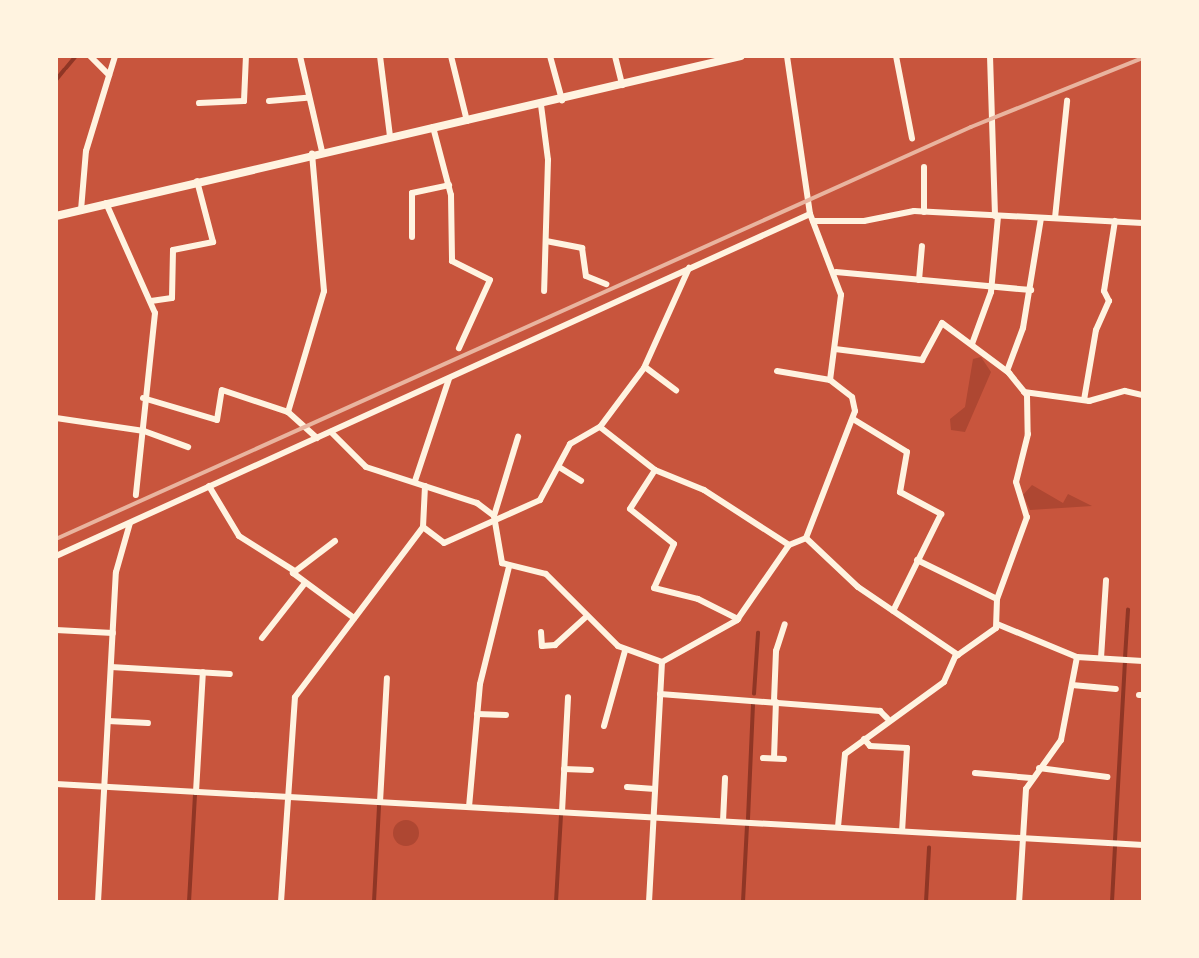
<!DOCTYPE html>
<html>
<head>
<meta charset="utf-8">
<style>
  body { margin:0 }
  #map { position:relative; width:1199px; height:958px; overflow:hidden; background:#c8553d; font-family:Roboto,sans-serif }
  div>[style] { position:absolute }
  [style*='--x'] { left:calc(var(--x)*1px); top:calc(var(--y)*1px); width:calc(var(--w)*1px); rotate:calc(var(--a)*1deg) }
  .green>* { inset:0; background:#ae4732 }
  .round { border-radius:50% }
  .stream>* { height:3.5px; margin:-1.75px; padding:0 1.75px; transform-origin:1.75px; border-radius:1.75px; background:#8f3625 }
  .minor>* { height:6px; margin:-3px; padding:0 3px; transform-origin:3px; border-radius:3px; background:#fff3e0 }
  .secondary>* { height:8px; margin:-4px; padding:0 4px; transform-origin:4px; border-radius:4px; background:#fff3e0 }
  .rail>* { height:3.5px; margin:-1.75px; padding:0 1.75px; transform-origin:1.75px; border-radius:1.75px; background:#e9b49f }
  span { translate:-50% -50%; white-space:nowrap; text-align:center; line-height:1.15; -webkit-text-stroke:6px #fff3e0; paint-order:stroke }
  .frame { position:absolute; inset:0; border:58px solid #fff3e0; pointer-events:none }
</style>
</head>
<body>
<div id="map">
  <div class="green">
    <i style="clip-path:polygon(981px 357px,991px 372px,965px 432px,951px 430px,950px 419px,965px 407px,973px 359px)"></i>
    <i style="clip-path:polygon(1032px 485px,1063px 503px,1068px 494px,1092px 506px,1030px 510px,1023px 495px)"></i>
    <i class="round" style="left:393px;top:820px;width:26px;height:26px"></i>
  </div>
  <div class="stream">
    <i style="--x:66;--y:68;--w:16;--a:-50"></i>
    <i style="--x:56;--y:80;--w:13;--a:-51"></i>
    <i style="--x:1125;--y:658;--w:48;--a:-86.4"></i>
    <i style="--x:754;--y:694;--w:61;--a:-86.2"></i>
    <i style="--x:748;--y:819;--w:114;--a:-87.5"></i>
    <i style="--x:1115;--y:840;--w:178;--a:-86.8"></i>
    <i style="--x:189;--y:902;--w:107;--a:-86.8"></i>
    <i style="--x:374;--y:902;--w:97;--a:-87"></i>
    <i style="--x:556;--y:902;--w:87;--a:-86.7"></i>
    <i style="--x:743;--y:902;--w:77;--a:-87"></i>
    <i style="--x:926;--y:902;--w:54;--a:-86.8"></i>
    <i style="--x:1112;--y:902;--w:56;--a:-86.9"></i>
  </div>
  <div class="minor">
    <i style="--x:90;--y:56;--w:27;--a:45"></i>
    <i style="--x:300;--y:56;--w:98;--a:77"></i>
    <i style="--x:380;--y:56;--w:81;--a:82.9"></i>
    <i style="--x:451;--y:56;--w:67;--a:76.2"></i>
    <i style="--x:550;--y:56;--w:46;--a:74.7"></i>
    <i style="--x:615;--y:56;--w:30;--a:76"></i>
    <i style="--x:896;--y:56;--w:84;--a:79"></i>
    <i style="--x:990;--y:56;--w:160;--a:88.2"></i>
    <i style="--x:269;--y:101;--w:38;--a:-5"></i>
    <i style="--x:199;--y:103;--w:45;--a:-2.5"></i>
    <i style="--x:244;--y:101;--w:45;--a:-87.5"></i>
    <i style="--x:541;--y:105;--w:55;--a:82.7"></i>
    <i style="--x:548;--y:160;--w:131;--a:91.7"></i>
    <i style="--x:433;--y:127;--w:70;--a:75.2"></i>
    <i style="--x:451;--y:195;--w:66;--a:89.1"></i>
    <i style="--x:452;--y:261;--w:42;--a:26.6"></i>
    <i style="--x:490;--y:280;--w:75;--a:114.5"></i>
    <i style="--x:106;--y:203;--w:120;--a:66"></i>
    <i style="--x:155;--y:313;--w:183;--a:96"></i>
    <i style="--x:81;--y:210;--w:59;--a:-85.2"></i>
    <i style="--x:86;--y:151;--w:99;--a:-73"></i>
    <i style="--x:924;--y:212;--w:45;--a:-90"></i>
    <i style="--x:1055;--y:218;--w:118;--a:-84.1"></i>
    <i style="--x:813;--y:221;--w:51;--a:0"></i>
    <i style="--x:864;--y:221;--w:51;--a:-11.3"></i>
    <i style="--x:914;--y:211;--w:229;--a:3"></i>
    <i style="--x:412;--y:237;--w:44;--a:-90"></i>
    <i style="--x:412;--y:193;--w:38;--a:-12"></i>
    <i style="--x:546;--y:241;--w:37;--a:11"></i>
    <i style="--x:582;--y:248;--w:28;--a:82"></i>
    <i style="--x:586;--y:276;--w:22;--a:22"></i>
    <i style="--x:836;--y:272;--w:196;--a:5.3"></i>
    <i style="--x:919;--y:280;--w:34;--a:-85"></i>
    <i style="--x:151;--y:301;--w:21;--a:-8"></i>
    <i style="--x:172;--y:298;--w:48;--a:-88.8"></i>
    <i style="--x:173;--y:250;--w:41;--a:-11.3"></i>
    <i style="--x:213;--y:242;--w:63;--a:-104.7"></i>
    <i style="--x:972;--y:344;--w:55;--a:-69.9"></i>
    <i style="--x:991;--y:292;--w:76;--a:-84.7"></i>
    <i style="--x:835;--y:349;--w:88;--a:7.2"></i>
    <i style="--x:922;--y:360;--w:42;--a:-61.6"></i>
    <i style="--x:942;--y:323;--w:84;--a:36.7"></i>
    <i style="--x:1009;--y:373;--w:28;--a:51"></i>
    <i style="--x:1027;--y:395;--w:39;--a:89"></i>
    <i style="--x:1028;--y:434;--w:49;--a:104"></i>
    <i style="--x:1016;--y:482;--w:37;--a:73"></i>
    <i style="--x:1027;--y:517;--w:87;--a:110.1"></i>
    <i style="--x:997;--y:599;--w:29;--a:92"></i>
    <i style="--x:996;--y:628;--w:50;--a:144.7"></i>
    <i style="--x:955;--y:657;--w:27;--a:114"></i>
    <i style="--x:944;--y:682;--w:122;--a:144"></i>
    <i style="--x:845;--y:754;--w:73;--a:95.5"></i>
    <i style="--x:645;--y:367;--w:39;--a:37"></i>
    <i style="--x:777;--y:371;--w:54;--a:9.6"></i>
    <i style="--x:1007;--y:371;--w:46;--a:-69.6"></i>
    <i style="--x:1023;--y:328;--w:111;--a:-80.7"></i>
    <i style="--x:1024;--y:392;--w:66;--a:7.9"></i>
    <i style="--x:1089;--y:401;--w:37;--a:-16"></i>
    <i style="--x:1125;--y:391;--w:18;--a:13"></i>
    <i style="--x:143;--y:398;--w:77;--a:16.6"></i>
    <i style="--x:217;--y:420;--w:30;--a:-81"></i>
    <i style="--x:222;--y:390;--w:70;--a:18.4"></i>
    <i style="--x:288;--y:412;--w:39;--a:42"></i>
    <i style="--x:1084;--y:400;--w:71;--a:-80.3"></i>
    <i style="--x:1096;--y:330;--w:32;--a:-66"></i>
    <i style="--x:1109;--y:301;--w:11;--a:-117"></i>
    <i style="--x:1104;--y:291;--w:71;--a:-81.1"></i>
    <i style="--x:288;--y:412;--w:126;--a:-73.4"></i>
    <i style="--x:324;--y:291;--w:138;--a:-95"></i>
    <i style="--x:56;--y:418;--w:89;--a:8.4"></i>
    <i style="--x:144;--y:431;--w:47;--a:20"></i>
    <i style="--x:853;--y:419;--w:63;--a:31.4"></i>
    <i style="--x:907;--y:452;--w:41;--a:99.9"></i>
    <i style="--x:900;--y:492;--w:47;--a:28.2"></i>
    <i style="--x:941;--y:514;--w:108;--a:116.3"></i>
    <i style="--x:600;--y:427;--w:70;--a:38"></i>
    <i style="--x:655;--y:470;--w:53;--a:22.2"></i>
    <i style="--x:704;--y:490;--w:101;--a:32.9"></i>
    <i style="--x:331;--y:432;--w:49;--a:45"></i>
    <i style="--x:366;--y:467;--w:117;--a:18"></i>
    <i style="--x:477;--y:503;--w:21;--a:37"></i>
    <i style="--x:494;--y:516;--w:48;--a:80.3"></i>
    <i style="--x:502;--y:563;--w:45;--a:14"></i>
    <i style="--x:546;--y:574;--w:102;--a:45"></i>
    <i style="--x:618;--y:646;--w:47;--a:20"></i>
    <i style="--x:559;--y:467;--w:26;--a:32"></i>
    <i style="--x:655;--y:470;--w:46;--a:122.7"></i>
    <i style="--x:630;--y:509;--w:56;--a:38.5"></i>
    <i style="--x:674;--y:544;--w:48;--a:114.4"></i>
    <i style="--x:654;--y:588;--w:45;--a:14"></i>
    <i style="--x:698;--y:599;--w:45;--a:26.6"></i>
    <i style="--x:415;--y:481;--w:108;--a:-71.6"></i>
    <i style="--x:209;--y:486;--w:58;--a:59"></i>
    <i style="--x:239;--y:536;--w:64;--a:32.2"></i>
    <i style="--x:494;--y:516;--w:83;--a:-73.1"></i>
    <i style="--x:423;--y:527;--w:26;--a:37"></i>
    <i style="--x:444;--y:543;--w:105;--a:-24.1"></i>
    <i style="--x:540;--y:500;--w:64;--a:-61.8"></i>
    <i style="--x:570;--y:444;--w:34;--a:-30"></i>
    <i style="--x:600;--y:427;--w:74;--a:-53.3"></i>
    <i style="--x:644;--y:368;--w:110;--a:-65.8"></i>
    <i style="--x:806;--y:538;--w:71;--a:43.3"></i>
    <i style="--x:858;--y:587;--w:121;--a:34.2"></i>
    <i style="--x:335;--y:541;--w:53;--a:142.7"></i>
    <i style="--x:293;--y:573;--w:76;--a:36.4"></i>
    <i style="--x:56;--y:556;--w:828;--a:-24.4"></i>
    <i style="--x:810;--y:214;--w:160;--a:-98.3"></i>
    <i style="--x:917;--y:560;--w:89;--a:26"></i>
    <i style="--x:997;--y:624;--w:87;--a:22.4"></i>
    <i style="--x:1077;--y:657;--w:85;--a:100.9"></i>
    <i style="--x:1061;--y:740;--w:60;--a:125.5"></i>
    <i style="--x:1026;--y:789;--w:113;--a:93.5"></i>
    <i style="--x:56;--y:630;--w:57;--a:3"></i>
    <i style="--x:541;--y:632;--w:14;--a:86"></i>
    <i style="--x:542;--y:646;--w:13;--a:-4"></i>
    <i style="--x:555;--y:645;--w:43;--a:-42.2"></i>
    <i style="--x:262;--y:638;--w:70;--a:-52"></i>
    <i style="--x:1077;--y:657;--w:66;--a:3.5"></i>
    <i style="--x:1101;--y:658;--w:78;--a:-86.3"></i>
    <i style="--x:111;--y:667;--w:119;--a:3.4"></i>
    <i style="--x:1072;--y:685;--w:44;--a:5.2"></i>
    <i style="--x:660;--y:694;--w:221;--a:4.4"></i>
    <i style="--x:880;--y:711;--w:10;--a:45"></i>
    <i style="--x:1139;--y:695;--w:4;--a:0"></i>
    <i style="--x:774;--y:701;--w:50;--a:-87.7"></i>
    <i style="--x:776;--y:651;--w:28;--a:-72"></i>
    <i style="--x:477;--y:714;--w:29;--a:2"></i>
    <i style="--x:108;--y:721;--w:40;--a:2.9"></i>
    <i style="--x:604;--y:726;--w:78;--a:-74.4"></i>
    <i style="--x:864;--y:739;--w:9;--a:49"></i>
    <i style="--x:870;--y:746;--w:37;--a:3"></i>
    <i style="--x:907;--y:748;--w:83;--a:93.4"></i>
    <i style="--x:763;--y:758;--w:21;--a:3"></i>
    <i style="--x:774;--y:758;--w:56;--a:-88"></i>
    <i style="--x:1039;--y:768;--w:69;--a:7.5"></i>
    <i style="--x:564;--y:769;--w:27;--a:2"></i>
    <i style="--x:975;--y:773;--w:56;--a:5.1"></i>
    <i style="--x:56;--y:784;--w:1089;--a:3.21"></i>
    <i style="--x:627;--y:787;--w:28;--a:4"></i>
    <i style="--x:196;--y:792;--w:120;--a:-86.7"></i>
    <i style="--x:380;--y:802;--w:124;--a:-86.8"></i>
    <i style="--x:469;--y:807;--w:123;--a:-84.9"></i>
    <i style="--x:480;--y:684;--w:121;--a:-76.1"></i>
    <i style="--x:562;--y:812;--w:115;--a:-87"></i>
    <i style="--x:723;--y:821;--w:43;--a:-87.3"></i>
    <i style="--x:98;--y:902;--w:330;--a:-86.9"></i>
    <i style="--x:116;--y:572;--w:51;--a:-74.1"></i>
    <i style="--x:281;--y:902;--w:205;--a:-86.1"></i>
    <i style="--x:295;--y:697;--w:213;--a:-53"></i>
    <i style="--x:423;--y:527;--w:41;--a:-87.2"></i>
    <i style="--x:649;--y:902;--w:240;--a:-86.9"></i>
    <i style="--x:662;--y:662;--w:86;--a:-29.2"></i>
    <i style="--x:737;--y:620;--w:91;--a:-55.3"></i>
    <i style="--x:789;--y:545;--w:18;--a:-22"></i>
    <i style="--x:806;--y:538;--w:136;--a:-68.9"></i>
    <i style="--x:855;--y:411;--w:14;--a:-102"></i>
    <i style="--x:852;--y:397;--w:28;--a:-142"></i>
    <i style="--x:830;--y:380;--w:86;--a:-82.6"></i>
    <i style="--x:841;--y:295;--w:87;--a:-110.9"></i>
  </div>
  <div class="secondary">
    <i style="--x:56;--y:216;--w:703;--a:-13.15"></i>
  </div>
  <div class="rail">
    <i style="--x:56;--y:539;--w:1003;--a:-24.24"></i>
    <i style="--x:971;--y:127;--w:185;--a:-21.9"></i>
  </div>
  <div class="frame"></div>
</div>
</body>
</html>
